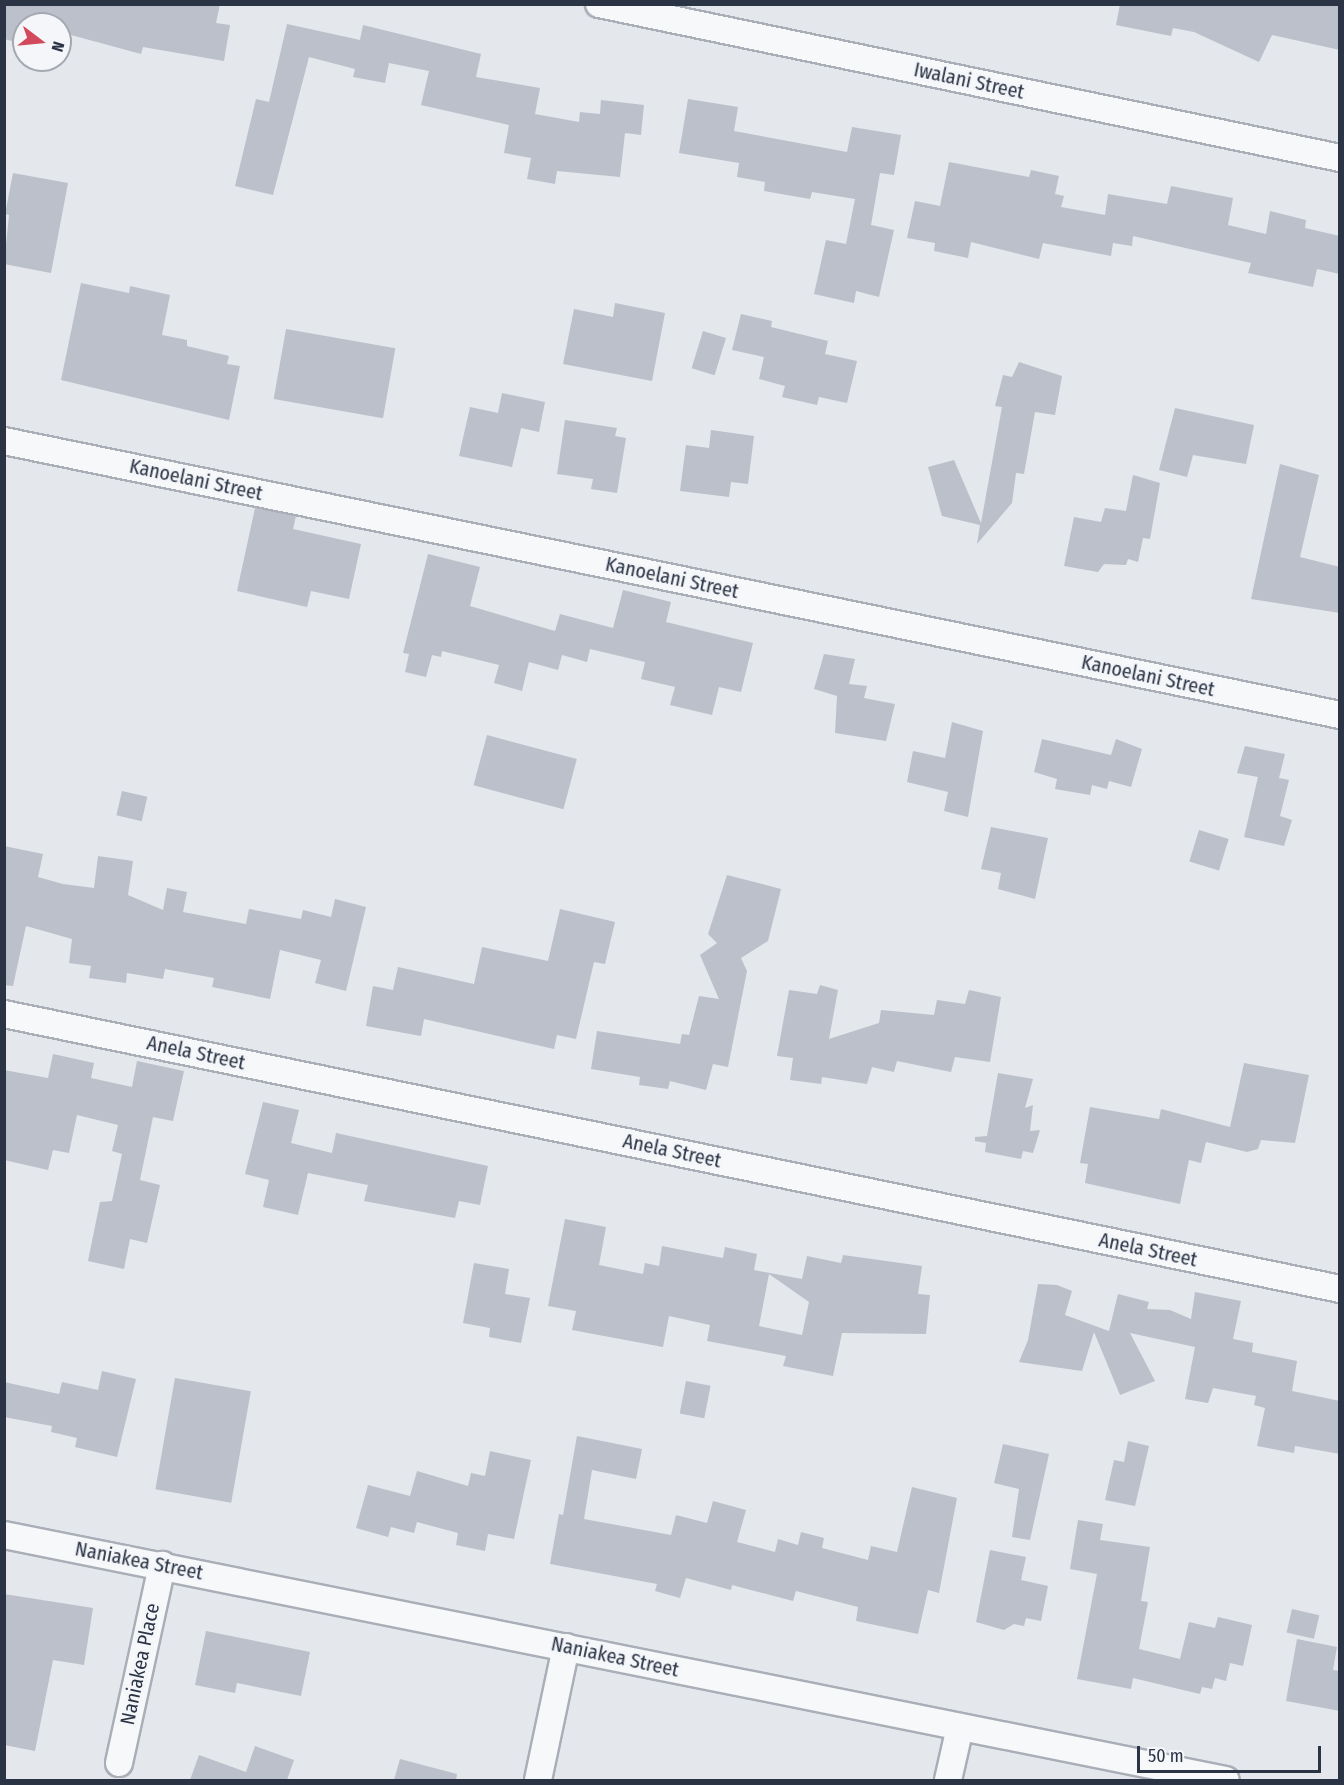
<!DOCTYPE html>
<html>
<head>
<meta charset="utf-8">
<style>
  body { margin:0 }
  #map { position:relative; width:1344px; height:1785px; overflow:hidden; background:#e4e7ec; font-family:"Fira Sans Condensed",sans-serif }
  div>[style] { position:absolute }
  [style*='--x'] { left:calc(var(--x)*1px); top:calc(var(--y)*1px); width:calc(var(--w)*1px); rotate:calc(var(--a)*1deg) }
  .building>* { inset:0; background:#bbc0ca; transform-origin:0 0 }
  .roads { filter:drop-shadow(2px 0 #a9aeb7) drop-shadow(-2px 0 #a9aeb7) drop-shadow(0 2px #a9aeb7) drop-shadow(0 -2px #a9aeb7) }
  .minor>* { height:26px; margin:-13px; padding:0 13px; transform-origin:13px; border-radius:13px; background:#f7f8fa }
  span { translate:-50% -50%; white-space:nowrap; text-align:center; line-height:1.15; -webkit-text-stroke:6px #f4f6f9; paint-order:stroke }
  .street-label { font-size:20px; color:#2b3445 }
  .frame { position:absolute; inset:0; border:6px solid #2b3445; pointer-events:none }
  .north { position:absolute; left:12px; top:12px; width:60px; height:60px; box-sizing:border-box; background:#f4f6f9; border:2px solid #a4a8b1; border-radius:50%; rotate:106deg; font-size:16px; font-weight:700; line-height:24px; text-align:center; color:#2b3445 }
  .north::after { content:''; display:block; margin:auto; width:21px; height:27px; background:#d1495b; clip-path:polygon(50% 0,100% 100%,50% 72%,0 100%) }
  .scale { position:absolute; left:1137px; top:1746px; width:184px; height:27px; box-sizing:border-box; border:3px solid #2b3445; border-top:0; padding-left:8px; font-size:18px; line-height:21px; white-space:nowrap; color:#2b3445; -webkit-text-stroke:4px #f4f6f9; paint-order:stroke }
</style>
</head>
<body>
<div id="map">
  <div class="building">
    <i style="clip-path:polygon(4px 4px,220px 4px,216px 23px,230px 25px,224px 61px,143px 47px,141px 54px,60px 32px,60px 24px,24px 24px,24px 44px,4px 39px)"></i>
    <i style="clip-path:polygon(1120px 4px,1340px 4px,1340px 50px,1272px 35px,1259px 62px,1194px 32px,1173px 28px,1171px 36px,1116px 25px)"></i>
    <i style="clip-path:polygon(287px 24px,360px 40px,363px 25px,481px 54px,476px 77px,540px 88px,535px 114px,579px 122px,580px 112px,600px 114px,601px 100px,644px 105px,641px 135px,625px 133px,620px 177px,557px 171px,555px 184px,527px 179px,531px 158px,504px 153px,509px 125px,421px 105px,429px 71px,389px 63px,385px 83px,353px 77px,355px 69px,309px 57px,273px 195px,235px 186px,256px 99px,269px 102px)"></i>
    <i style="clip-path:polygon(688px 99px,738px 107px,734px 131px,847px 152px,852px 127px,901px 135px,894px 175px,880px 173px,871px 225px,894px 230px,879px 297px,856px 291px,854px 303px,814px 294px,826px 240px,846px 244px,855px 199px,812px 192px,810px 199px,764px 191px,765px 182px,737px 177px,739px 163px,679px 153px)"></i>
    <i style="clip-path:polygon(949px 162px,1029px 177px,1031px 170px,1059px 176px,1055px 194px,1064px 196px,1061px 207px,1105px 215px,1108px 194px,1167px 204px,1171px 186px,1233px 198px,1228px 225px,1266px 234px,1270px 211px,1306px 220px,1305px 228px,1340px 236px,1340px 274px,1317px 269px,1313px 287px,1248px 273px,1251px 263px,1133px 236px,1132px 246px,1113px 243px,1111px 256px,1043px 243px,1039px 259px,971px 242px,968px 258px,934px 251px,935px 243px,907px 238px,915px 201px,940px 206px)"></i>
    <i style="clip-path:polygon(13px 173px,68px 183px,51px 273px,4px 264px,9px 215px,5px 214px)"></i>
    <i style="clip-path:polygon(81px 283px,129px 293px,130px 286px,170px 295px,162px 335px,187px 340px,187px 346px,229px 356px,227px 364px,240px 366px,229px 420px,61px 380px)"></i>
    <i style="clip-path:polygon(615px 303px,665px 313px,652px 381px,563px 364px,574px 309px,613px 317px)"></i>
    <i style="clip-path:polygon(741px 314px,772px 321px,771px 327px,828px 341px,825px 354px,857px 361px,847px 403px,819px 397px,817px 405px,782px 397px,785px 386px,759px 379px,764px 357px,732px 350px)"></i>
    <i style="left:286px;top:329px;width:111px;height:71px;rotate:10deg"></i>
    <i style="left:703px;top:331px;width:24px;height:39px;rotate:17deg"></i>
    <i style="clip-path:polygon(1019px 362px,1062px 376px,1055px 415px,1035px 412px,1024px 474px,1016px 473px,1012px 503px,977px 544px,980px 525px,942px 516px,928px 467px,954px 460px,981px 523px,1002px 407px,995px 406px,1003px 375px,1012px 377px)"></i>
    <i style="clip-path:polygon(502px 393px,545px 402px,539px 432px,521px 428px,512px 467px,459px 456px,470px 407px,498px 413px)"></i>
    <i style="clip-path:polygon(1175px 408px,1254px 425px,1246px 464px,1193px 455px,1187px 477px,1159px 470px)"></i>
    <i style="clip-path:polygon(565px 420px,617px 428px,615px 436px,626px 438px,617px 493px,591px 489px,593px 479px,557px 474px)"></i>
    <i style="clip-path:polygon(711px 430px,754px 436px,748px 484px,731px 482px,729px 497px,680px 491px,686px 445px,709px 448px)"></i>
    <i style="clip-path:polygon(1280px 464px,1319px 475px,1300px 557px,1340px 567px,1340px 613px,1251px 599px)"></i>
    <i style="clip-path:polygon(1133px 475px,1160px 483px,1150px 539px,1143px 538px,1138px 562px,1128px 559px,1126px 565px,1104px 564px,1098px 572px,1064px 566px,1074px 517px,1101px 522px,1105px 508px,1126px 511px)"></i>
    <i style="clip-path:polygon(255px 508px,296px 516px,293px 529px,361px 544px,349px 599px,311px 591px,307px 607px,237px 591px)"></i>
    <i style="clip-path:polygon(428px 554px,480px 567px,470px 606px,555px 631px,560px 614px,613px 628px,623px 590px,671px 602px,666px 622px,753px 643px,741px 692px,719px 687px,712px 715px,670px 705px,675px 687px,641px 679px,645px 662px,590px 649px,587px 662px,562px 655px,558px 670px,529px 662px,522px 691px,494px 683px,499px 665px,442px 651px,441px 657px,432px 655px,426px 677px,405px 672px,409px 654px,403px 653px)"></i>
    <i style="clip-path:polygon(824px 654px,855px 659px,849px 684px,867px 686px,864px 698px,895px 704px,886px 741px,835px 733px,837px 696px,814px 689px)"></i>
    <i style="clip-path:polygon(952px 722px,983px 731px,968px 817px,944px 811px,948px 792px,907px 782px,913px 751px,945px 758px)"></i>
    <i style="left:487px;top:735px;width:93px;height:52px;rotate:15deg"></i>
    <i style="clip-path:polygon(1042px 739px,1111px 755px,1116px 739px,1142px 749px,1131px 787px,1109px 781px,1107px 789px,1092px 785px,1090px 795px,1055px 789px,1057px 779px,1034px 772px)"></i>
    <i style="clip-path:polygon(1245px 746px,1285px 754px,1279px 778px,1289px 780px,1280px 816px,1292px 820px,1284px 846px,1244px 837px,1258px 777px,1237px 773px)"></i>
    <i style="left:122px;top:791px;width:26px;height:25px;rotate:13deg"></i>
    <i style="clip-path:polygon(991px 827px,1048px 838px,1035px 899px,998px 889px,1001px 873px,981px 869px)"></i>
    <i style="left:1199px;top:830px;width:31px;height:33px;rotate:17deg"></i>
    <i style="clip-path:polygon(4px 846px,43px 854px,38px 877px,63px 884px,94px 888px,98px 856px,133px 861px,128px 895px,163px 910px,167px 888px,187px 892px,183px 912px,246px 924px,249px 909px,301px 919px,303px 910px,331px 917px,335px 899px,366px 907px,346px 991px,315px 983px,321px 960px,280px 950px,270px 999px,212px 987px,214px 978px,165px 969px,163px 979px,127px 973px,126px 983px,89px 978px,91px 966px,69px 963px,72px 939px,26px 926px,13px 986px,4px 985px)"></i>
    <i style="clip-path:polygon(727px 875px,781px 889px,768px 941px,741px 958px,747px 971px,728px 1067px,713px 1064px,706px 1090px,670px 1081px,668px 1089px,639px 1085px,640px 1077px,591px 1069px,597px 1031px,680px 1044px,682px 1034px,689px 1035px,699px 996px,719px 999px,700px 955px,717px 943px,708px 934px)"></i>
    <i style="clip-path:polygon(560px 909px,615px 922px,605px 964px,594px 962px,576px 1039px,557px 1035px,554px 1049px,424px 1019px,421px 1036px,366px 1026px,373px 986px,393px 990px,398px 967px,474px 984px,482px 947px,548px 961px)"></i>
    <i style="clip-path:polygon(820px 985px,838px 990px,829px 1039px,879px 1023px,881px 1010px,934px 1015px,937px 1000px,965px 1004px,969px 990px,1001px 997px,990px 1062px,955px 1057px,951px 1072px,897px 1061px,894px 1072px,872px 1067px,867px 1084px,822px 1077px,821px 1084px,790px 1080px,793px 1058px,777px 1056px,789px 990px,817px 994px)"></i>
    <i style="clip-path:polygon(53px 1054px,94px 1063px,91px 1078px,132px 1087px,137px 1061px,184px 1071px,173px 1121px,153px 1117px,140px 1180px,160px 1185px,147px 1243px,130px 1239px,124px 1269px,88px 1261px,100px 1202px,112px 1201px,122px 1154px,112px 1151px,118px 1125px,77px 1115px,69px 1153px,53px 1150px,48px 1170px,4px 1160px,4px 1070px,48px 1078px)"></i>
    <i style="clip-path:polygon(1244px 1063px,1309px 1075px,1295px 1143px,1261px 1140px,1258px 1149px,1247px 1152px,1206px 1142px,1201px 1163px,1189px 1160px,1180px 1204px,1085px 1183px,1088px 1164px,1080px 1163px,1090px 1107px,1159px 1119px,1161px 1109px,1230px 1127px)"></i>
    <i style="clip-path:polygon(998px 1073px,1033px 1079px,1025px 1108px,1033px 1105px,1030px 1131px,1040px 1130px,1033px 1153px,1023px 1151px,1021px 1159px,985px 1152px,986px 1143px,975px 1141px,975px 1137px,987px 1136px)"></i>
    <i style="clip-path:polygon(263px 1102px,299px 1110px,291px 1143px,332px 1153px,336px 1133px,488px 1166px,480px 1205px,459px 1201px,455px 1218px,364px 1201px,368px 1185px,308px 1173px,298px 1215px,263px 1207px,269px 1180px,245px 1174px)"></i>
    <i style="clip-path:polygon(evenodd,565px 1219px,606px 1227px,599px 1265px,643px 1274px,645px 1263px,659px 1266px,662px 1246px,723px 1258px,725px 1247px,757px 1254px,754px 1270px,802px 1279px,807px 1256px,841px 1263px,843px 1255px,922px 1266px,918px 1294px,930px 1295px,926px 1334px,842px 1333px,833px 1376px,783px 1366px,786px 1356px,707px 1341px,710px 1325px,669px 1316px,663px 1347px,572px 1330px,576px 1311px,548px 1306px,565px 1219px,769px 1274px,809px 1302px,802px 1335px,759px 1326px,769px 1274px)"></i>
    <i style="clip-path:polygon(474px 1263px,509px 1269px,505px 1294px,530px 1298px,521px 1343px,489px 1337px,490px 1328px,463px 1323px)"></i>
    <i style="clip-path:polygon(1038px 1284px,1057px 1285px,1072px 1291px,1065px 1315px,1109px 1331px,1118px 1294px,1149px 1302px,1147px 1309px,1170px 1310px,1191px 1319px,1195px 1292px,1241px 1301px,1233px 1339px,1253px 1343px,1252px 1352px,1297px 1361px,1292px 1391px,1340px 1401px,1340px 1454px,1295px 1446px,1294px 1453px,1257px 1446px,1265px 1408px,1254px 1405px,1256px 1396px,1213px 1388px,1208px 1403px,1185px 1399px,1195px 1347px,1130px 1333px,1155px 1381px,1120px 1395px,1094px 1332px,1082px 1371px,1019px 1362px,1028px 1340px)"></i>
    <i style="clip-path:polygon(102px 1371px,136px 1379px,117px 1457px,75px 1447px,77px 1438px,51px 1432px,52px 1426px,4px 1417px,4px 1382px,59px 1394px,62px 1382px,98px 1390px)"></i>
    <i style="left:175px;top:1378px;width:77px;height:113px;rotate:10deg"></i>
    <i style="left:686px;top:1381px;width:25px;height:33px;rotate:11deg"></i>
    <i style="clip-path:polygon(577px 1436px,642px 1449px,636px 1479px,592px 1470px,584px 1519px,671px 1535px,676px 1515px,707px 1523px,713px 1501px,746px 1510px,737px 1542px,775px 1552px,778px 1539px,798px 1545px,801px 1532px,824px 1538px,822px 1548px,868px 1560px,871px 1546px,897px 1552px,912px 1487px,957px 1498px,939px 1593px,928px 1590px,918px 1634px,856px 1621px,858px 1607px,796px 1591px,793px 1601px,732px 1585px,731px 1590px,686px 1578px,680px 1598px,655px 1591px,657px 1584px,550px 1564px,559px 1514px,563px 1515px)"></i>
    <i style="clip-path:polygon(1128px 1441px,1149px 1446px,1135px 1506px,1105px 1500px,1114px 1460px,1124px 1462px)"></i>
    <i style="clip-path:polygon(1003px 1444px,1049px 1454px,1030px 1540px,1012px 1537px,1019px 1489px,994px 1483px)"></i>
    <i style="clip-path:polygon(490px 1451px,531px 1460px,514px 1539px,488px 1534px,485px 1551px,456px 1545px,458px 1533px,417px 1522px,414px 1533px,391px 1527px,388px 1537px,356px 1528px,368px 1485px,410px 1496px,417px 1471px,468px 1486px,471px 1473px,485px 1476px)"></i>
    <i style="clip-path:polygon(1078px 1520px,1103px 1524px,1100px 1540px,1150px 1547px,1141px 1601px,1148px 1602px,1139px 1649px,1180px 1659px,1189px 1622px,1215px 1628px,1218px 1617px,1252px 1625px,1243px 1666px,1230px 1663px,1226px 1681px,1215px 1678px,1212px 1689px,1202px 1687px,1200px 1694px,1133px 1678px,1131px 1689px,1077px 1679px,1097px 1574px,1070px 1569px)"></i>
    <i style="clip-path:polygon(990px 1550px,1026px 1557px,1021px 1580px,1048px 1586px,1041px 1621px,1026px 1618px,1024px 1626px,1014px 1624px,1004px 1630px,976px 1622px)"></i>
    <i style="clip-path:polygon(4px 1594px,93px 1608px,84px 1665px,53px 1660px,35px 1751px,4px 1745px)"></i>
    <i style="left:1292px;top:1609px;width:28px;height:24px;rotate:13deg"></i>
    <i style="clip-path:polygon(206px 1631px,310px 1652px,301px 1696px,237px 1683px,235px 1693px,195px 1685px)"></i>
    <i style="clip-path:polygon(1297px 1639px,1337px 1647px,1333px 1670px,1340px 1671px,1340px 1711px,1286px 1701px)"></i>
    <i style="clip-path:polygon(255px 1746px,294px 1760px,287px 1780px,190px 1780px,199px 1755px,246px 1772px)"></i>
    <i style="clip-path:polygon(400px 1759px,457px 1774px,456px 1780px,394px 1780px)"></i>
  </div>
  <div class="roads">
    <div class="minor">
      <i style="--x:599;--y:4;--w:757;--a:11.74"></i>
      <i style="--x:4;--y:441;--w:1364;--a:11.59"></i>
      <i style="--x:4;--y:1014;--w:1364;--a:11.63"></i>
      <i style="--x:4;--y:1535;--w:1246;--a:11.34"></i>
      <i style="--x:119;--y:1763;--w:203;--a:-77.7"></i>
      <i style="--x:538;--y:1780;--w:136;--a:-78.1"></i>
      <i style="--x:948;--y:1780;--w:54;--a:-77.2"></i>
    </div>
  </div>
  <div class="street-label">
    <span style="left:969px;top:81px;rotate:12deg">Iwalani Street</span>
    <span style="left:196px;top:480px;rotate:12deg">Kanoelani Street</span>
    <span style="left:672px;top:578px;rotate:12deg">Kanoelani Street</span>
    <span style="left:1148px;top:676px;rotate:12deg">Kanoelani Street</span>
    <span style="left:196px;top:1053px;rotate:12deg">Anela Street</span>
    <span style="left:672px;top:1151px;rotate:12deg">Anela Street</span>
    <span style="left:1148px;top:1250px;rotate:12deg">Anela Street</span>
    <span style="left:139px;top:1561px;rotate:11deg">Naniakea Street</span>
    <span style="left:615px;top:1657px;rotate:12deg">Naniakea Street</span>
    <span style="left:140px;top:1664px;rotate:-78deg">Naniakea Place</span>
  </div>
  <div class="frame"></div>
  <div class="north">N</div>
  <div class="scale">50 m</div>
</div>
</body>
</html>
